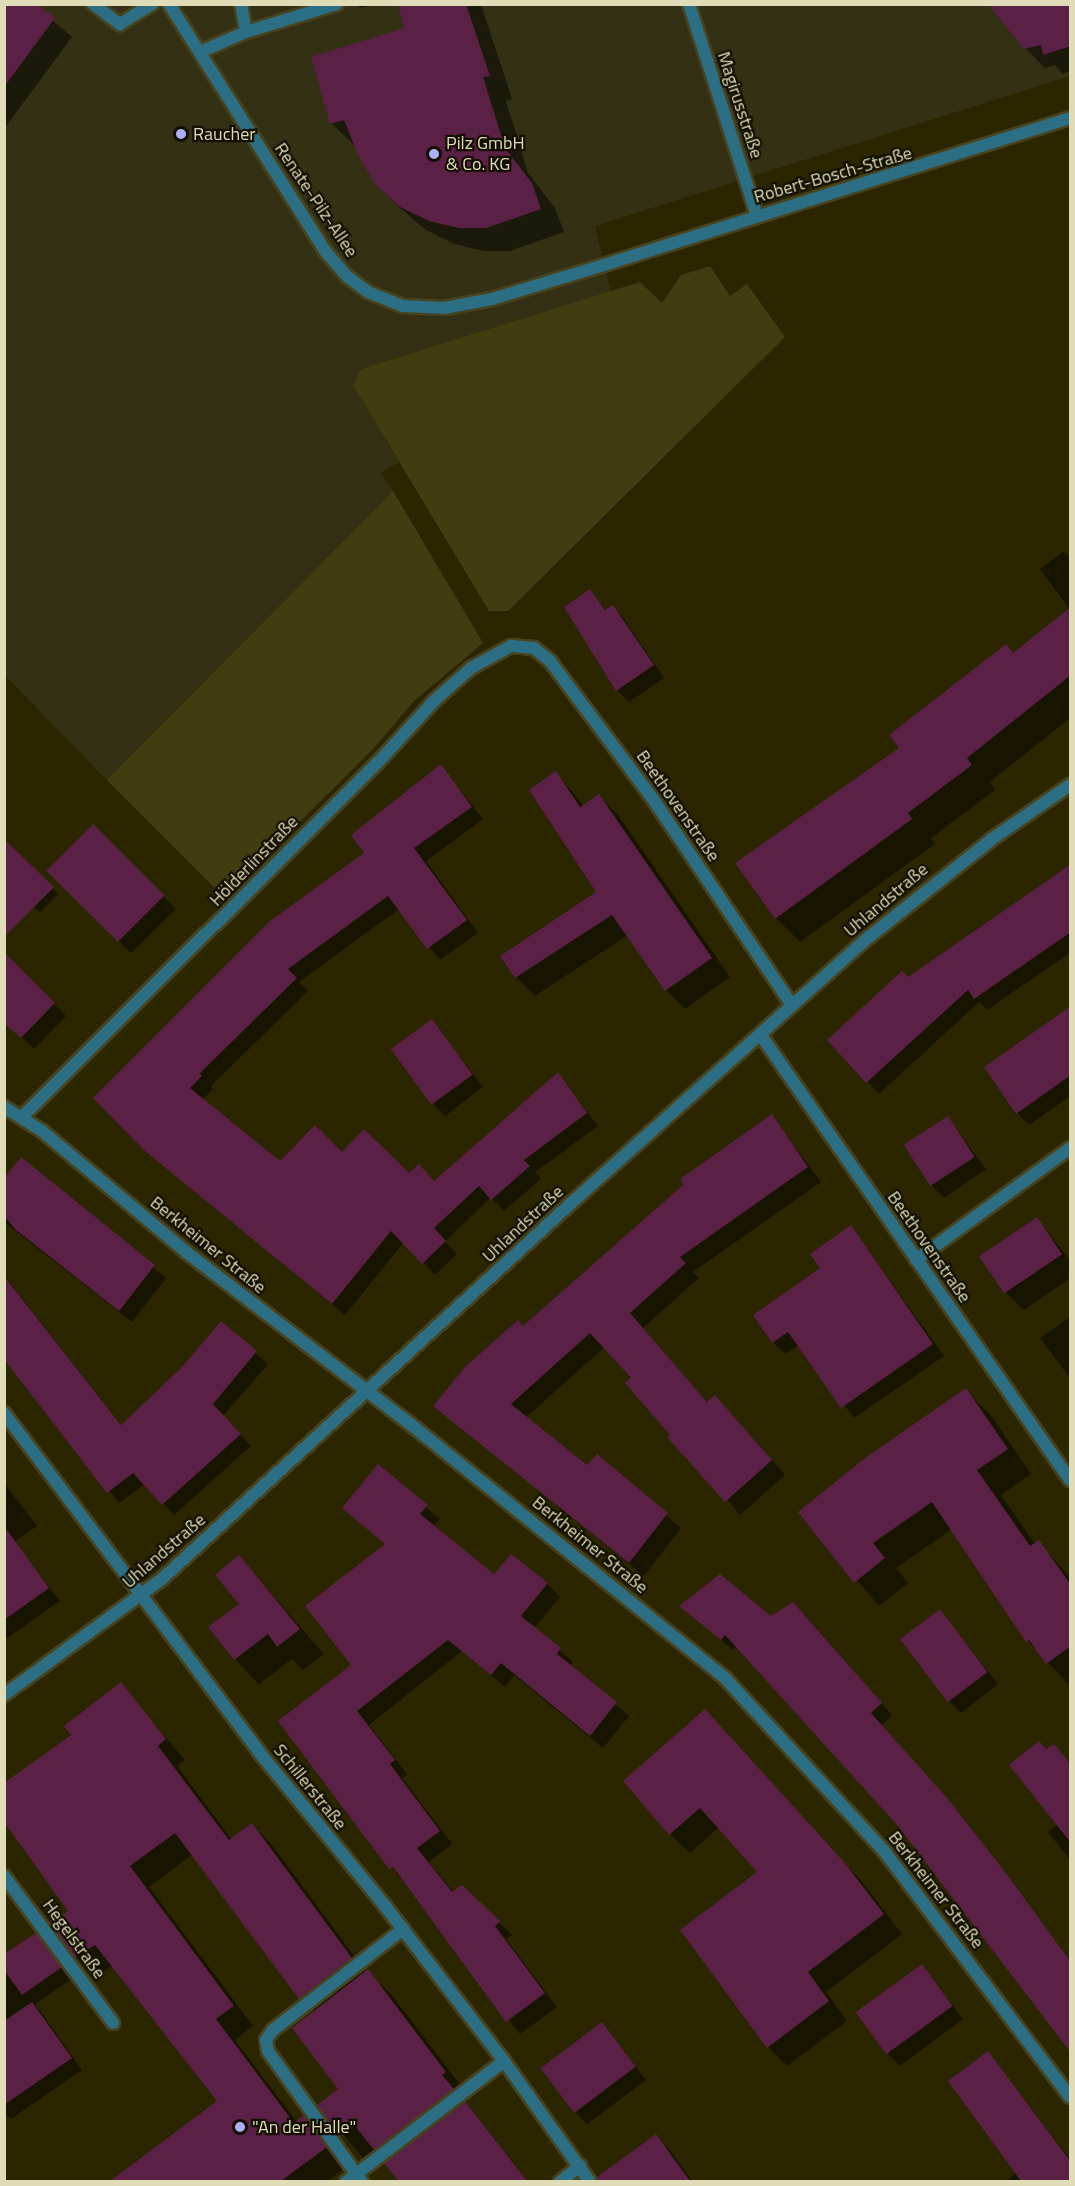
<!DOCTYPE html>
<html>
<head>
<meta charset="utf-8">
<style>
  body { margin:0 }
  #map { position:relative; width:1075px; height:2186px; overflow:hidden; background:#2b2600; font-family:"Titillium Web",sans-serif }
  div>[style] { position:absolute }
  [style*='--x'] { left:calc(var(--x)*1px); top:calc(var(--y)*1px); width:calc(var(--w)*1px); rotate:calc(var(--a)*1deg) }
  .built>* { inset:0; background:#343014 }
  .green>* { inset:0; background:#423d10 }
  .shadow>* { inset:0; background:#0007; transform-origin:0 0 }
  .building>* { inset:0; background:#5a2046; transform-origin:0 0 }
  .roads { filter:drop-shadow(2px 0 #48431d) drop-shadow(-2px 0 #48431d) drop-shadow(0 2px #48431d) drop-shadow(0 -2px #48431d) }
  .service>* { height:12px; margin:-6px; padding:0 6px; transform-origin:6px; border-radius:6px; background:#2c6e84 }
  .minor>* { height:12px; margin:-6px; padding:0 6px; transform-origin:6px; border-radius:6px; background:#2c6e84 }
  .dots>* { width:16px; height:16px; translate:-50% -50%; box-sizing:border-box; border:3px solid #120f00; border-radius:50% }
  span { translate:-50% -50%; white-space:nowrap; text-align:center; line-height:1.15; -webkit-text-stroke:4.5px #120f00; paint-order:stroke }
  .street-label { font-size:18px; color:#dfdcb7 }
  .poi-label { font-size:18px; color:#dfdcb7 }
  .left { translate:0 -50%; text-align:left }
  .frame { position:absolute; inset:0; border:6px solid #dfdcb7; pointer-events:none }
</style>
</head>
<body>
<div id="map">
  <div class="built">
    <i style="clip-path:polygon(4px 5px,1070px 5px,1070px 76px,595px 226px,611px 292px,361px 369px,353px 385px,399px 462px,381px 473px,393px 491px,107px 780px,5px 676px)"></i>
  </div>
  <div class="green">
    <i style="clip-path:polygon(710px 266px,730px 296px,747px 284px,785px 337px,508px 611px,489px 611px,353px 385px,361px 369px,640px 282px,662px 303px,681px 275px)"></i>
    <i style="clip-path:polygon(393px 491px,483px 643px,414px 701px,373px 749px,224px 897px,107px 780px)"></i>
  </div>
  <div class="shadow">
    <i style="clip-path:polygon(4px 4px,33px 4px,72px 37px,4px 129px)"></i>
    <i style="clip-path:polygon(351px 4px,374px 4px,362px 8px)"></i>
    <i style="clip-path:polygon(400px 4px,481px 4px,512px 99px,506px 101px,528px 173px,555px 208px,564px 232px,510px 251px,484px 251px,454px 244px,426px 230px,400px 208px,376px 184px,355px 146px,331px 123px,406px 29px)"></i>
    <i style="clip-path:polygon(1070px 4px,1070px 71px,1063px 74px,1055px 65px,1045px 68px,1025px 48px)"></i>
    <i style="clip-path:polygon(1064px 551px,1070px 558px,1070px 718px,990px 782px,995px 790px,931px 838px,935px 844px,800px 942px,776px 918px,737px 863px,901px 748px,1070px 610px,1040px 569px)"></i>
    <i style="clip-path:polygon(590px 591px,607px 611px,613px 607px,624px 619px,664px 678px,629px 702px,617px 690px,566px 607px)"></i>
    <i style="clip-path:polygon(441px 766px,483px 819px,426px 861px,478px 933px,440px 960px,399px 909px,299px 982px,308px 991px,211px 1086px,213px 1089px,202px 1100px,280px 1163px,342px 1154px,435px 1183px,557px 1074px,598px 1126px,535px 1172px,541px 1179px,504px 1211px,491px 1197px,445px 1242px,457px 1254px,435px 1275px,404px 1242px,345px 1315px,146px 1150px,95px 1098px,366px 854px)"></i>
    <i style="clip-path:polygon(556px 773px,584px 806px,599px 796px,618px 815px,730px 977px,685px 1009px,666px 990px,628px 935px,535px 996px,516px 977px,598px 892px)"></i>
    <i style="left:93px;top:826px;width:117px;height:63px;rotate:45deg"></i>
    <i style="clip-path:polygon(18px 854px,58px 894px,40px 912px,4px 878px)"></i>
    <i style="clip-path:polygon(1070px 865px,1070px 953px,987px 1010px,979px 1002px,879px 1094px,829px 1040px,908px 979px)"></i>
    <i style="clip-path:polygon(4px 954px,66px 1016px,34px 1049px,4px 1021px)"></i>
    <i style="clip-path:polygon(431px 1021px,483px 1087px,445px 1116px,433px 1104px)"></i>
    <i style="clip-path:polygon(1070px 1021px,1070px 1096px,1029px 1125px,1017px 1113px)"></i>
    <i style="clip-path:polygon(772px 1116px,821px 1182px,693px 1272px,699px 1278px,643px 1328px,708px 1403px,729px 1411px,785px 1475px,740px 1515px,605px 1347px,525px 1418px,587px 1467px,597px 1456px,681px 1528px,644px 1576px,435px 1406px)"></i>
    <i style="clip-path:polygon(948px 1118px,986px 1169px,944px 1198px,932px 1186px)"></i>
    <i style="clip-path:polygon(21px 1159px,166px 1278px,132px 1322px,4px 1222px,4px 1180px)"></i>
    <i style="clip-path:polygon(1037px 1219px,1070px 1260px,1070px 1278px,1024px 1310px,1006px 1293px)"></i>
    <i style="clip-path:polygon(851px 1227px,944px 1356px,854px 1418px,799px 1345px,785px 1354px,773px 1342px)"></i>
    <i style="clip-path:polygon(4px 1275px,122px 1426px,184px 1368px,221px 1323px,268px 1364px,223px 1416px,251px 1446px,174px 1515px,145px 1484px,119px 1503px,4px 1356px)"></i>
    <i style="clip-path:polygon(1070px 1317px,1070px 1378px,1040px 1338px)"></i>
    <i style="clip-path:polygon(965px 1390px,990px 1414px,1031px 1474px,1001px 1495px,1035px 1544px,1038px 1542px,1070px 1577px,1070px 1686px,1028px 1641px,952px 1529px,896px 1568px,908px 1583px,879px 1606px,800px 1513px)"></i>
    <i style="clip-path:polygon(378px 1466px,440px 1519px,433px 1526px,494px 1576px,547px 1584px,560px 1597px,534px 1628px,573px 1662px,570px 1666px,629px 1716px,603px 1748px,514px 1675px,505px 1687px,462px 1651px,369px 1725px,407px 1774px,402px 1778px,452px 1844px,429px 1862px,454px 1893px,462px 1887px,512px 1935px,506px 1939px,557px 2007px,520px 2034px,280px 1721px,353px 1666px,386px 1545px,344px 1508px)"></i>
    <i style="clip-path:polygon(4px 1483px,37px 1526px,4px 1549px)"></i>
    <i style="clip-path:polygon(16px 1545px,60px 1601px,4px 1640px,4px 1554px)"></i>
    <i style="clip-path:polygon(239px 1557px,324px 1654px,303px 1670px,292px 1659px,259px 1684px,235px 1659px,241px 1604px)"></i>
    <i style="clip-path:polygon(681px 1606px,771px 1617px,805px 1615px,892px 1715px,881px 1726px,959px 1813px,1070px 1960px,1070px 2050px,899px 1825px,737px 1646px,733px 1650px)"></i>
    <i style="clip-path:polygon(940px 1611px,998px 1684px,961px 1713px,949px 1701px)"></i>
    <i style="clip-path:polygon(120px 1684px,185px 1760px,177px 1766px,232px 1840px,252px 1825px,272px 1845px,366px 1972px,390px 1993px,468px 2095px,463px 2098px,528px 2182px,398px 2182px,376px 2150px,364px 2159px,319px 2105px,341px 2089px,314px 2012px,193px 1854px,149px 1887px,253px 2026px,235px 2040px,297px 2122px,304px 2117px,345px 2167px,327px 2182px,108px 2182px,219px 2102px,113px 1965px,96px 1977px,76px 1957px,70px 1911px,73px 1735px)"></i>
    <i style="clip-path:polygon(705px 1711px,863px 1883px,902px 1934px,826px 1992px,847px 2021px,787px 2066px,768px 2047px,760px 1872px,719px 1827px,690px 1853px,670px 1834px)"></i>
    <i style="clip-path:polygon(1053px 1746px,1070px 1764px,1070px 1860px,1048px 1832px,1058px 1824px,1047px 1750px)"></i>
    <i style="clip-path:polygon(36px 1935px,72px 1979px,35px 2004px,82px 2070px,11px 2119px,4px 2113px,4px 1956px)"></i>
    <i style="clip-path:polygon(922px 1966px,963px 2019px,900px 2066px,888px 2054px)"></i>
    <i style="clip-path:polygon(602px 2024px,646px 2080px,587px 2124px,575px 2112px)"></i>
    <i style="clip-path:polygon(988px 2053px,1070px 2159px,1070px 2182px,1005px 2182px,1016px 2173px)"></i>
    <i style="clip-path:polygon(656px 2136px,670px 2150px,693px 2182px,625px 2182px,614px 2166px)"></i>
  </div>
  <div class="building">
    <i style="clip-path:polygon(4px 4px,36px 4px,55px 18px,4px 87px)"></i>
    <i style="clip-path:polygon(398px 4px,466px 4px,490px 76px,483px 77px,505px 148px,532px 183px,541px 209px,486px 228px,459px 228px,429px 221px,400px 207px,375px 184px,358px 155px,344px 120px,330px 124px,311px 57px,404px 28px)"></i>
    <i style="clip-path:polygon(988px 4px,1071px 4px,1071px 46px,1043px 55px,1041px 45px,1024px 49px)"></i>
    <i style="clip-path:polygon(590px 589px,605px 610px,613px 605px,654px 665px,616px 691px,564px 607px)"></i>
    <i style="clip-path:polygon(1071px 607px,1071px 675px,967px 758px,972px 765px,908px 813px,912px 819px,775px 919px,735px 863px,899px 748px,889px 735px,1006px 644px,1013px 653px)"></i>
    <i style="clip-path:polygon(441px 764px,472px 807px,414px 848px,467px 920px,427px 949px,388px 896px,288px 969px,297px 978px,200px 1073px,202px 1076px,190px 1088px,280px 1161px,315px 1125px,342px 1152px,364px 1129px,409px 1173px,419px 1164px,434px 1181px,558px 1072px,587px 1113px,524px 1160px,530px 1166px,491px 1200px,479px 1186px,434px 1228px,446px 1241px,422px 1264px,391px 1231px,332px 1304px,145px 1151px,93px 1098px,270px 921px,364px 853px,351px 835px)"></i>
    <i style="clip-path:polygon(556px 771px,580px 807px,599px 794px,712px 958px,665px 991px,612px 915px,515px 978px,500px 956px,596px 892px,529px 790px)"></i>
    <i style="left:93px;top:824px;width:101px;height:66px;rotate:45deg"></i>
    <i style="clip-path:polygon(4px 839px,54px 887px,4px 937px)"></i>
    <i style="clip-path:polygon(1071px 864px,1071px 932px,974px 999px,968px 990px,866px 1083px,827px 1040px,902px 971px,908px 977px)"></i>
    <i style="clip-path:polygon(4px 952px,55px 1003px,21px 1038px,4px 1023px)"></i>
    <i style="clip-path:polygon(1071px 1006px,1071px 1075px,1016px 1114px,984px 1067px)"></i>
    <i style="left:432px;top:1019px;width:69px;height:51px;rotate:54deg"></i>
    <i style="clip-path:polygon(772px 1114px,808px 1167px,680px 1257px,686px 1263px,630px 1313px,707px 1402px,715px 1395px,772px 1460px,725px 1502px,667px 1437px,670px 1435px,625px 1383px,631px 1378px,590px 1333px,511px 1404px,587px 1465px,597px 1454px,668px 1513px,629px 1563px,433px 1406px,465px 1367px,518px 1320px,523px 1326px,683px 1185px,680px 1179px)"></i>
    <i style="left:948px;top:1116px;width:49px;height:53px;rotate:57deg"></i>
    <i style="clip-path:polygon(21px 1157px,155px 1265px,119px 1311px,16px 1230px,4px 1216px,4px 1178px)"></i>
    <i style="left:1037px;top:1217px;width:45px;height:70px;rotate:56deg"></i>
    <i style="clip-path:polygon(851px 1225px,933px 1344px,841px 1408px,788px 1332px,772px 1343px,753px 1315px,820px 1268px,810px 1254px)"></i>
    <i style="clip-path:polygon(4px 1276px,121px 1425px,182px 1367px,221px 1321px,257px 1351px,213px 1404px,241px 1434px,162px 1505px,133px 1473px,107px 1493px,4px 1359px)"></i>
    <i style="clip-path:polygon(966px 1388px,1008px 1449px,977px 1470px,1030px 1546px,1039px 1540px,1071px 1585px,1071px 1646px,1046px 1664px,1029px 1640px,1026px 1642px,932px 1502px,873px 1543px,885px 1558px,854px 1583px,798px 1512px,865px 1458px)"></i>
    <i style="clip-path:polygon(378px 1464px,428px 1505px,420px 1514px,494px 1574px,511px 1554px,548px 1583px,521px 1616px,561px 1648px,557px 1654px,617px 1702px,590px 1736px,501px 1663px,491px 1675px,448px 1640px,357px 1711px,395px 1760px,390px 1764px,440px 1831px,417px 1848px,452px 1892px,462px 1885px,500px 1921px,495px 1926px,545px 1993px,506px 2022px,393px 1867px,389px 1869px,278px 1721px,351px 1665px,305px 1606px,385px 1544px,342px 1508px)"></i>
    <i style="clip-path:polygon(4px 1526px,49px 1588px,4px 1620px)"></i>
    <i style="clip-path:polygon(239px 1555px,300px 1629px,277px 1647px,268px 1634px,234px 1660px,208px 1627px,239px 1604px,215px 1575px)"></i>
    <i style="clip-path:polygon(720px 1574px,771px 1616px,793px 1602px,882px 1703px,871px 1713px,948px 1799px,1005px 1872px,1071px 1962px,1071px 2053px,898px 1826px,725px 1635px,721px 1640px,679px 1606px)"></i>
    <i style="left:940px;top:1609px;width:79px;height:50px;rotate:53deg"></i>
    <i style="clip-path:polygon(121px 1682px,166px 1739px,158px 1746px,229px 1840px,252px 1823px,352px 1958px,299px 1999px,175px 1833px,130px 1866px,234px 2006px,216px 2019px,294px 2123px,304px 2115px,327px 2147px,281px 2181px,110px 2181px,217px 2101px,95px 1945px,75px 1958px,49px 1923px,68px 1911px,4px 1822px,4px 1783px,71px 1735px,64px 1726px)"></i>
    <i style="clip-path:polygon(705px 1709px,844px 1862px,884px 1914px,808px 1972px,829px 2001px,767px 2048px,680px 1930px,757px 1872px,700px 1808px,669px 1835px,623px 1781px)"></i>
    <i style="clip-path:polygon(1039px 1741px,1046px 1749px,1054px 1744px,1071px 1765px,1071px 1843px,1009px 1765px)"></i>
    <i style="clip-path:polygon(36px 1933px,62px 1967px,22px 1995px,4px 1970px,4px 1954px)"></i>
    <i style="left:922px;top:1964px;width:52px;height:82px;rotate:54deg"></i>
    <i style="clip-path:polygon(368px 1969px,446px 2072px,442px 2075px,454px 2089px,374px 2150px,355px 2126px,340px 2137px,317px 2105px,338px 2089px,292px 2028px)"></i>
    <i style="clip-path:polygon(32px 2002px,72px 2058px,4px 2105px,4px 2021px)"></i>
    <i style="left:602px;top:2022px;width:56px;height:77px;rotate:53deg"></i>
    <i style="clip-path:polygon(988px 2051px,1071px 2162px,1071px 2181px,1021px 2181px,948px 2081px)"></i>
    <i style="clip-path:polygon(465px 2101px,527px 2181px,398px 2181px,384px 2163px)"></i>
    <i style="clip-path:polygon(656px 2134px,690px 2181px,598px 2181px,597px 2177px)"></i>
  </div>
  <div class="roads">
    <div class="service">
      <i style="--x:93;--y:4;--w:34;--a:37"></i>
      <i style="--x:120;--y:24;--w:38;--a:-32"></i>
      <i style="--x:169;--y:4;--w:292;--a:57.7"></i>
      <i style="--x:325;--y:251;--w:35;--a:49"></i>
      <i style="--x:348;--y:277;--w:25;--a:37"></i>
      <i style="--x:368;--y:292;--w:38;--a:22"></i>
      <i style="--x:403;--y:306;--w:41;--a:2.8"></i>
      <i style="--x:444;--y:308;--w:49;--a:-10.6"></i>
      <i style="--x:492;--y:299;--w:117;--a:-16.9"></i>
      <i style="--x:241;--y:4;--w:28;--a:80"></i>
      <i style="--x:200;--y:52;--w:50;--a:-23.5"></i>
      <i style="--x:246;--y:32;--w:95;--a:-17.1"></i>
      <i style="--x:346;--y:2182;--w:199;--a:-37.4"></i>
      <i style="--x:362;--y:2182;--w:161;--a:-125.7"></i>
      <i style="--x:268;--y:2051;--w:11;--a:-100"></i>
      <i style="--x:266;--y:2040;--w:12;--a:-55"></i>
      <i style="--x:273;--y:2030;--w:165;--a:-37.8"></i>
      <i style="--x:560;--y:2182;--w:26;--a:-39"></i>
    </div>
    <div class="minor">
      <i style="--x:689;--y:4;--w:223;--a:72.2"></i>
      <i style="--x:604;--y:265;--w:489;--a:-17.5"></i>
      <i style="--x:760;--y:1034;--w:543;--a:55.2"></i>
      <i style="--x:4;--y:1107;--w:45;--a:32.3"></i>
      <i style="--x:42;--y:1131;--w:188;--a:40"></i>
      <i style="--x:186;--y:1252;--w:287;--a:37.5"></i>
      <i style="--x:414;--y:1427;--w:400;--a:38.9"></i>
      <i style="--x:725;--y:1678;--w:235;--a:47.4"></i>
      <i style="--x:884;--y:1851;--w:308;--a:52.9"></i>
      <i style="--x:22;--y:1117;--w:508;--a:-44.92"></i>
      <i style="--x:382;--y:758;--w:79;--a:-47.6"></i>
      <i style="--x:435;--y:700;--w:48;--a:-41.6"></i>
      <i style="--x:471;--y:668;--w:46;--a:-28.8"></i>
      <i style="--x:511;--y:646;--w:23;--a:5"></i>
      <i style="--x:534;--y:648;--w:21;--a:39"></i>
      <i style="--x:550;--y:661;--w:172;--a:53.3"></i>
      <i style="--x:653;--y:799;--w:249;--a:56"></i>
      <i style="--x:916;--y:1260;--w:190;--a:-36"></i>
      <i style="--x:4;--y:1413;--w:424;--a:53"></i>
      <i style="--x:259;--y:1752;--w:199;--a:50.7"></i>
      <i style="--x:385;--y:1906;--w:195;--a:52.5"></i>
      <i style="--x:504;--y:2061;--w:148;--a:54.6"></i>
      <i style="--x:4;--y:1695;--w:197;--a:-36.3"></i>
      <i style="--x:163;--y:1578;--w:551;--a:-42.57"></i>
      <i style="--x:569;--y:1205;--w:402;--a:-41.8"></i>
      <i style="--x:869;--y:937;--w:157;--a:-38.5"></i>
      <i style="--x:992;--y:839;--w:95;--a:-34.7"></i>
      <i style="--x:4;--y:1876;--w:183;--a:53.4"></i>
    </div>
  </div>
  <div class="dots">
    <i style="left:181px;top:134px;background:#adaffb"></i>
    <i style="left:434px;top:154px;background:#adaffb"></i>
    <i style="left:240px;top:2127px;background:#adaffb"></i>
  </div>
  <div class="street-label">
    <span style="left:740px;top:105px;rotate:72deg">Magirusstraße</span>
    <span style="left:833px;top:175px;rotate:-16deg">Robert-Bosch-Straße</span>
    <span style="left:316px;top:200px;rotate:56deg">Renate-Pilz-Allee</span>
    <span style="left:678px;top:806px;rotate:55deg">Beethovenstraße</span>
    <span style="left:254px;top:861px;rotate:-46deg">Hölderlinstraße</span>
    <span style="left:886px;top:900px;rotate:-40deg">Uhlandstraße</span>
    <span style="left:523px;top:1224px;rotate:-43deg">Uhlandstraße</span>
    <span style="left:208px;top:1245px;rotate:39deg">Berkheimer Straße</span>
    <span style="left:929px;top:1247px;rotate:55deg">Beethovenstraße</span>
    <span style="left:590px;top:1545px;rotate:39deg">Berkheimer Straße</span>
    <span style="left:164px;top:1551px;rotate:-41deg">Uhlandstraße</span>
    <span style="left:310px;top:1787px;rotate:51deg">Schillerstraße</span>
    <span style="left:936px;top:1890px;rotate:52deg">Berkheimer Straße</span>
    <span style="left:74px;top:1939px;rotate:54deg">Hegelstraße</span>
  </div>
  <div class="poi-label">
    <span class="left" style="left:193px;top:134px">Raucher</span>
    <span class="left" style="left:446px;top:154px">Pilz GmbH<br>&amp; Co. KG</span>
    <span class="left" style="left:252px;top:2127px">"An der Halle"</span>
  </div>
  <div class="frame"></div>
</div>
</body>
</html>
